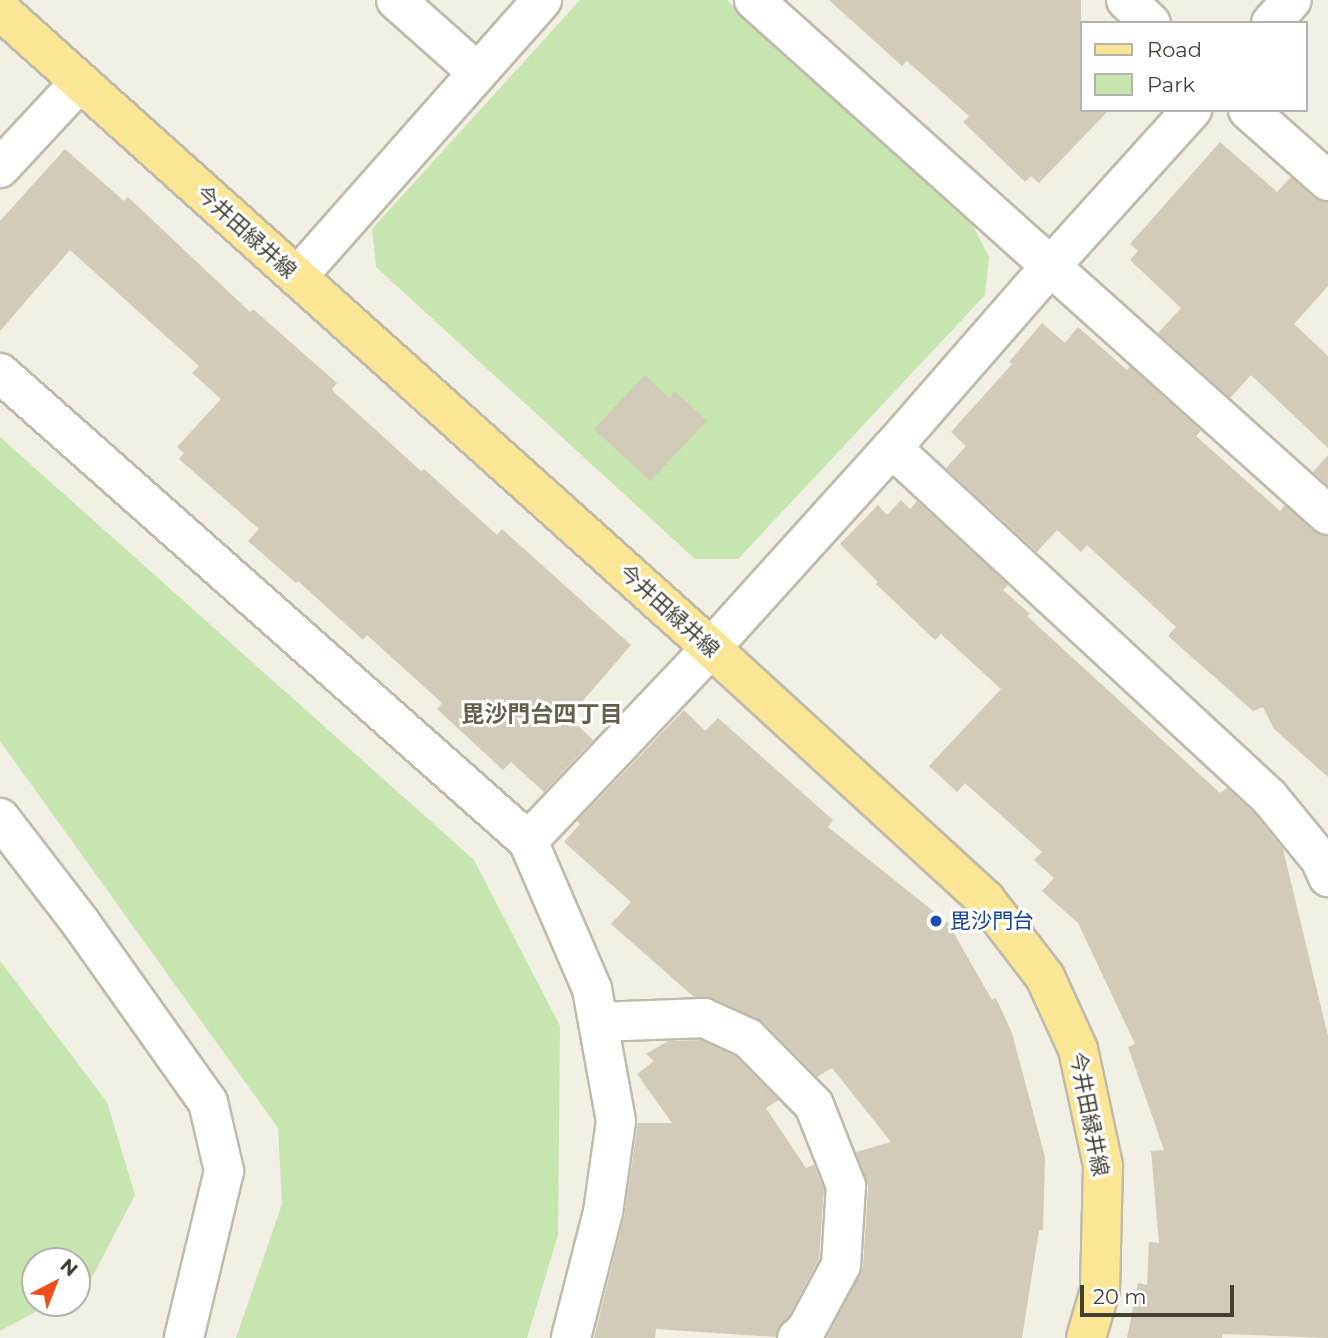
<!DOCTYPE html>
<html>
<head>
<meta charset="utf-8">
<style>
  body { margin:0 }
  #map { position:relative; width:1328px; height:1338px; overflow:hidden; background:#f2efe4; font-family:Montserrat,"Noto Sans JP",sans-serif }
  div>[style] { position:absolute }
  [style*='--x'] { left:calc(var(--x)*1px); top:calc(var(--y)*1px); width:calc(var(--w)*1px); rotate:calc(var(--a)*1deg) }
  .green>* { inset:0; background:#c7e5ae }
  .building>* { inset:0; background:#d3cbba }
  .roads { filter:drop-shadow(2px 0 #bfbaaa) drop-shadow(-2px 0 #bfbaaa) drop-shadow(0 2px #bfbaaa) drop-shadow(0 -2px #bfbaaa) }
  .minor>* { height:38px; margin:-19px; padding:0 19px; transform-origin:19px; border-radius:19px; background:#fff }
  .major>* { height:38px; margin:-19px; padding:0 19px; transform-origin:19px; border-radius:19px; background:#fae695 }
  .dots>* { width:19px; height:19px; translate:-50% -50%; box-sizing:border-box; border:4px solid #fff; border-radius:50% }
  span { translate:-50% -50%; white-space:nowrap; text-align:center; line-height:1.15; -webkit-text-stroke:6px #fff; paint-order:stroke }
  .street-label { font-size:21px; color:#433f34 }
  .transit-label { font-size:21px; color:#164399 }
  .left { translate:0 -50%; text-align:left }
  .neighbourhood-label { font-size:23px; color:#665e4c; font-weight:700 }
  .legend { position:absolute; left:1080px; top:21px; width:228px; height:91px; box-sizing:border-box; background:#fff; border:2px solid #b4b2ae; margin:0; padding:9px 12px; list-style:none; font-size:21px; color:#433f34 }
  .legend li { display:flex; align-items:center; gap:14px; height:35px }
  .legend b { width:35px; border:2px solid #b4b2ae }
  .north { position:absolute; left:21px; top:1247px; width:70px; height:70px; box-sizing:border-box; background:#fff; border:2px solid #b4b2ae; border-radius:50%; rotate:42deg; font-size:19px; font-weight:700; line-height:28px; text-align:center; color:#433f34 }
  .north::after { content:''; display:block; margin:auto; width:24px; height:32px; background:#f24e1b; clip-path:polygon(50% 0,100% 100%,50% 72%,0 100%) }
  .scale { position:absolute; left:1080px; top:1285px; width:154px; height:32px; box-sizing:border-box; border:4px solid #433f34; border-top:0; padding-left:9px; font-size:21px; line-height:24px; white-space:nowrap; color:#433f34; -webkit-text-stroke:5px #fff; paint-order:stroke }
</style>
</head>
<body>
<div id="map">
  <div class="green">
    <i style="clip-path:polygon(580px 0,727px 0,971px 222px,989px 257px,985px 295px,738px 559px,695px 559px,376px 267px,372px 229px)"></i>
    <i style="clip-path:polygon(0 437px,474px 860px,560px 1026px,558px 1235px,527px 1338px,236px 1338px,282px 1204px,278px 1128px,0 741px)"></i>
    <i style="clip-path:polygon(0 961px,107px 1102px,135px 1195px,89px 1283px,77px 1290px,77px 1261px,35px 1261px,35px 1303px,52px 1303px,0 1331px)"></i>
  </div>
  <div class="building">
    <i style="clip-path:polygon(829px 0,1081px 0,1081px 110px,1109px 110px,1039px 183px,1031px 176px,1025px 182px,963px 122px,969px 116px,907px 61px,902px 66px)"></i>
    <i style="clip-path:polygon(1220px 142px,1277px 192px,1291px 177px,1314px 198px,1328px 202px,1328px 286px,1294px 324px,1328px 356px,1328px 448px,1251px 375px,1230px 398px,1158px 333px,1181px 308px,1130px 260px,1138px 251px,1130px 244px)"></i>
    <i style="clip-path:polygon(65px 149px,124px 201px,128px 197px,250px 312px,253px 309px,337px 383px,332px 389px,334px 392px,421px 471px,424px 469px,497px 535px,502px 529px,631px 645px,569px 717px,593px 740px,544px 792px,511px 762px,503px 770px,437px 709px,442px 703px,367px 635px,363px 640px,298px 581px,296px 583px,248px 541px,259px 529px,179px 459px,184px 453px,177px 447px,221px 399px,192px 373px,199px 366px,70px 250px,0 331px,0 221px)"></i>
    <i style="clip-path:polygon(1042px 323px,1065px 343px,1078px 327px,1127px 370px,1130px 366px,1201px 431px,1196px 436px,1280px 511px,1285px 505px,1313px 531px,1328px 536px,1328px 777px,1274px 729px,1263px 707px,1253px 711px,1168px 636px,1176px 627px,1087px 545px,1081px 552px,1057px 530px,1037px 552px,946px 468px,966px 446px,951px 432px,1012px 364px,1009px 362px)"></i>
    <i style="clip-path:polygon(645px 375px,669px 398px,675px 391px,707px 421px,650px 481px,594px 429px)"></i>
    <i style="clip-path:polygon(1328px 455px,1328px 486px,1313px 472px)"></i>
    <i style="clip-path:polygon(901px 500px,910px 509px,917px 501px,1008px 585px,1003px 590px,1030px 614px,1027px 616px,1220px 793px,1227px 788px,1253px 812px,1283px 849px,1328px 1036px,1328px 1338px,1223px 1334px,1222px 1338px,1127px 1338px,1138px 1283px,1147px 1285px,1149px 1242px,1159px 1243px,1151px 1151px,1164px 1150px,1128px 1047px,1135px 1044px,1078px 923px,1042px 891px,1054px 878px,1034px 860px,1042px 852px,965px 783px,957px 792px,929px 766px,1001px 689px,941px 634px,935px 640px,876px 584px,878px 582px,840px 544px,878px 505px,887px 515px)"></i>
    <i style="clip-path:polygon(684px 710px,705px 731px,718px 718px,833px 820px,828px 827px,948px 923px,992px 1000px,996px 998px,1012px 1033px,1045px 1157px,1043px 1230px,1039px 1230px,1022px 1338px,827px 1338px,863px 1266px,868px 1187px,856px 1152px,891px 1142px,832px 1068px,817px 1077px,763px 1022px,713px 998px,694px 997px,611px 924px,631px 902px,564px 842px,580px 824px,577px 821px)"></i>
    <i style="clip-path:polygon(700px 1040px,735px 1056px,779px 1100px,766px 1108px,806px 1168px,814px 1165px,824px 1189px,819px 1259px,789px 1316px,777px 1330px,776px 1337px,656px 1329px,655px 1338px,594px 1338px,624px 1217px,638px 1123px,672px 1123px,637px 1074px,654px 1061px,646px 1054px,668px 1041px)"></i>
  </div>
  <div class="roads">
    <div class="minor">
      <i style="--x:396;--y:0;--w:108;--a:41.6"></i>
      <i style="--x:754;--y:0;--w:771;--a:41.9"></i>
      <i style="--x:1126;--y:0;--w:34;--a:43"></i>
      <i style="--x:1271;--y:23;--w:31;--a:-48"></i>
      <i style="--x:1248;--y:110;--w:107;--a:41.6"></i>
      <i style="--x:0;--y:168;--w:117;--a:-47.1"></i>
      <i style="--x:297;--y:277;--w:370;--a:-48.5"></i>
      <i style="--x:0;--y:373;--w:706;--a:41.55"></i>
      <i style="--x:528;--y:841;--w:161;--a:66.6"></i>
      <i style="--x:592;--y:989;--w:134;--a:79.7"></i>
      <i style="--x:616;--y:1121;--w:92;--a:98.1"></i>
      <i style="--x:603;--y:1212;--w:130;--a:104.3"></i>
      <i style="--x:892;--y:448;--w:514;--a:42.79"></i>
      <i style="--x:1269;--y:797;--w:80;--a:50.6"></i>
      <i style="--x:1320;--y:859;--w:20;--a:66"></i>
      <i style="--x:0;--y:818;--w:131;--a:52.4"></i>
      <i style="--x:80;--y:922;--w:221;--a:54.6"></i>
      <i style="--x:208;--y:1102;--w:71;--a:76.9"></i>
      <i style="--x:224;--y:1171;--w:172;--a:103.5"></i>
      <i style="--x:528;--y:841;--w:266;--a:-46.5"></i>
      <i style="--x:711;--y:648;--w:270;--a:-47.9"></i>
      <i style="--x:892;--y:448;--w:240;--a:-48.9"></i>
      <i style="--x:1050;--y:267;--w:212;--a:-47.9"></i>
      <i style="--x:598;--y:1022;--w:106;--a:-2.2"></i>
      <i style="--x:704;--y:1018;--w:48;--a:24.4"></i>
      <i style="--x:748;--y:1038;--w:94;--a:45.4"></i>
      <i style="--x:814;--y:1105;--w:87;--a:68.4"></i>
      <i style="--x:846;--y:1186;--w:79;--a:93.6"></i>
      <i style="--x:841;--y:1265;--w:74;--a:118.3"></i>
      <i style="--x:806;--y:1330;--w:12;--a:138"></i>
    </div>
    <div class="major">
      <i style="--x:0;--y:10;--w:955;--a:41.9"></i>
      <i style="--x:711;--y:648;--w:372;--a:42.5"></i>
      <i style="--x:985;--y:899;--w:98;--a:52.4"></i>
      <i style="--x:1045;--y:977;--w:79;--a:65.4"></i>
      <i style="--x:1078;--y:1049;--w:120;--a:77.9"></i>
      <i style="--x:1103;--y:1166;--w:124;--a:91.4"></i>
      <i style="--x:1100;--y:1290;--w:50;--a:106.3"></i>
    </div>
  </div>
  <div class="dots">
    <i style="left:936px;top:921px;background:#1a4fb4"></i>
  </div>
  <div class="street-label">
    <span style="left:246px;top:232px;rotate:42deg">今井田緑井線</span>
    <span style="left:669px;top:611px;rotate:42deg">今井田緑井線</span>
    <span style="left:1089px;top:1114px;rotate:79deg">今井田緑井線</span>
  </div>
  <div class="transit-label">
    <span class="left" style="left:950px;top:921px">毘沙門台</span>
  </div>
  <div class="neighbourhood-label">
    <span style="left:542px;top:714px">毘沙門台四丁目</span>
  </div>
  <ul class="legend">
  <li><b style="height:9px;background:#fae695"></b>Road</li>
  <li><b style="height:19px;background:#c7e5ae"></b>Park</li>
  </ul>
  <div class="north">N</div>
  <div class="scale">20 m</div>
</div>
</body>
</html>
